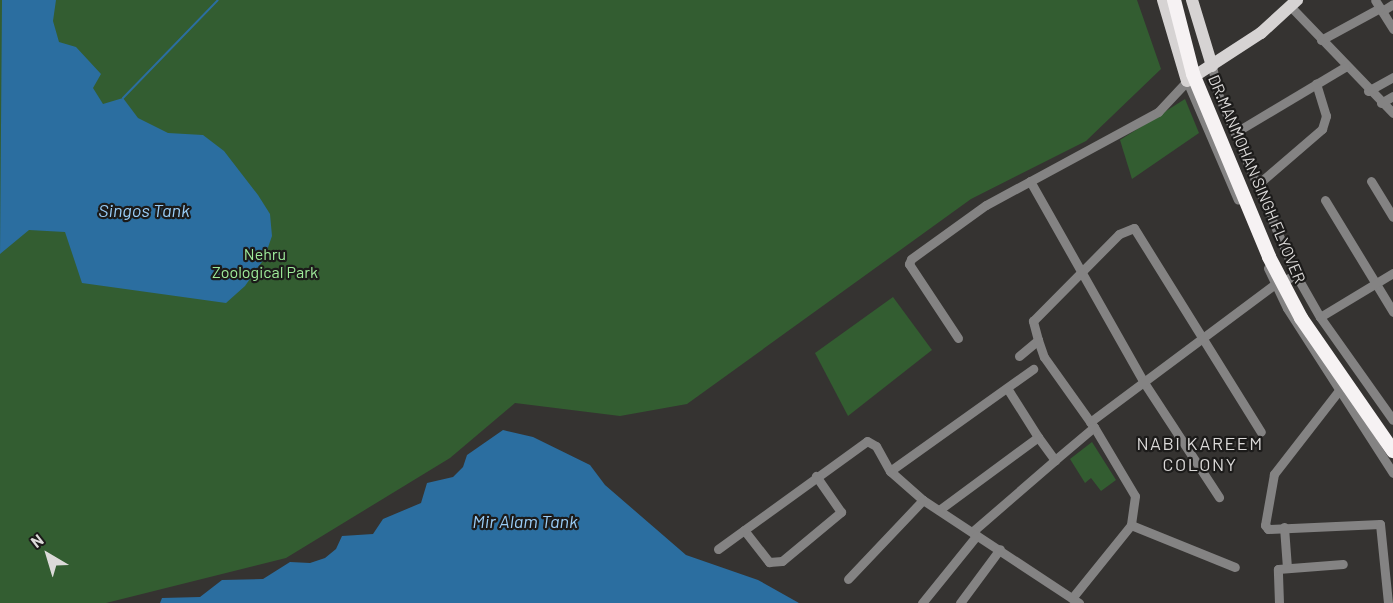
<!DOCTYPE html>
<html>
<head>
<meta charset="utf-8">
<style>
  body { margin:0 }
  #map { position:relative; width:1393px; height:603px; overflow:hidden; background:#353331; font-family:Barlow,sans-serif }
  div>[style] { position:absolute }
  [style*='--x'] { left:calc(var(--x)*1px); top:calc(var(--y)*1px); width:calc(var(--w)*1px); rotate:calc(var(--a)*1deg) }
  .green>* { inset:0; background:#335d31 }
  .water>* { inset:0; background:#2b6ea0 }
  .stream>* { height:2px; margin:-1px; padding:0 1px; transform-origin:1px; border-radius:1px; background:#2b6ea0 }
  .minor>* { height:9px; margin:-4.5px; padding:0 4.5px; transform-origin:4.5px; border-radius:4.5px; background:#848383 }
  .major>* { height:12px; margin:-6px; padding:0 6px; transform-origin:6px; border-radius:6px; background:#d6d3d3 }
  .highway-bridge>* { height:14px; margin:-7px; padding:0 7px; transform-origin:7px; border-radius:7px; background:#f6f2f3 }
  span { translate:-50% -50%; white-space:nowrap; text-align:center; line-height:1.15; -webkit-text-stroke:4.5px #1c1b1a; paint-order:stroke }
  .street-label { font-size:16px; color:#dcdad9 }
  .park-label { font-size:16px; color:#9eeb9a }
  .water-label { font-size:18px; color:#9acdf7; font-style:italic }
  .neighbourhood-label { font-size:18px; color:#dcdad9; letter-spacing:1.5px }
  .north { position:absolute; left:18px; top:525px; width:60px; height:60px; -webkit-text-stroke:4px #1c1b1a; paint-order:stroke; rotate:322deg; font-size:16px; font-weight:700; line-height:24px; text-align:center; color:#dcdad9 }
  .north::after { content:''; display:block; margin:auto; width:21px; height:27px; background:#dcdad9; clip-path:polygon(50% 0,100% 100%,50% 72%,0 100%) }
</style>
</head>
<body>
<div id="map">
  <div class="green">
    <i style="clip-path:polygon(0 0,1137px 0,1161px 69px,1086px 141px,971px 199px,687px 404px,620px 416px,515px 403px,450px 458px,286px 558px,106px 603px,0 603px)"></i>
    <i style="clip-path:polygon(1185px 99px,1199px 133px,1132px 179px,1120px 140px)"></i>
    <i style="clip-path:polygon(893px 297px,932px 350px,848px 416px,815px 353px)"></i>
    <i style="clip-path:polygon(1092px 442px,1116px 480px,1101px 491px,1091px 478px,1085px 483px,1070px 459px)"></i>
  </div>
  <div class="water">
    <i style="clip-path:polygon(2px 0,56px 0,53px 21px,59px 42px,76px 47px,101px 74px,93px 88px,103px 104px,123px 98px,138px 118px,168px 133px,203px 135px,224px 151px,258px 195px,270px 214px,272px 236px,264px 259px,245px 286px,226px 303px,82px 283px,65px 232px,29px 230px,0 254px)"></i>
    <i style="clip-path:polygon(503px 430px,533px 437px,590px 465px,605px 485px,686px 555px,758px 580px,799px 603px,160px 603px,162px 598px,200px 597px,222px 580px,263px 579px,290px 562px,310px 563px,325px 558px,336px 549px,342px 536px,373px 534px,383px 519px,421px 503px,427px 483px,453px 477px,463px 467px,467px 455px)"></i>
  </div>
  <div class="stream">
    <i style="--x:123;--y:98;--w:136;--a:-45.9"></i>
  </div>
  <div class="minor">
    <i style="--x:1291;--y:7;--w:147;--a:46.1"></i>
    <i style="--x:1380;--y:8;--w:25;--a:58"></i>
    <i style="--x:1382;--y:11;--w:13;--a:-32"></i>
    <i style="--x:1321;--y:40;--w:67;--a:-28.5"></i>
    <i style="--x:1380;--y:8;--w:9;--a:-122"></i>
    <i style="--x:1212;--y:66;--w:29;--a:78"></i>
    <i style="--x:1218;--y:94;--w:197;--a:66.7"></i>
    <i style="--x:1296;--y:275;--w:48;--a:60.3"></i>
    <i style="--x:1320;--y:317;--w:126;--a:54.7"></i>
    <i style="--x:1187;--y:81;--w:129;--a:66.8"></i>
    <i style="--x:1368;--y:91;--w:29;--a:-29"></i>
    <i style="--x:1381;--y:103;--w:14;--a:-30"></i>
    <i style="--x:1236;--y:132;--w:127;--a:-30.8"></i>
    <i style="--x:1030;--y:181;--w:230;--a:60.5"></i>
    <i style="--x:1143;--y:381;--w:139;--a:56.8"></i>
    <i style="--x:1371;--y:181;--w:42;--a:58.6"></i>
    <i style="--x:1257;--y:185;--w:86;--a:-40.7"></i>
    <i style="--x:1322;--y:129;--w:14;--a:-73"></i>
    <i style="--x:1326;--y:116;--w:34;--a:-107"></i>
    <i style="--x:1325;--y:200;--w:131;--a:58.7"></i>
    <i style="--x:1268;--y:268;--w:44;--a:64.6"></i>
    <i style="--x:1287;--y:308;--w:196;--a:57.3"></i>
    <i style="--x:1320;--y:317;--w:85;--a:-31.1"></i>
    <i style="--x:958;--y:338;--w:89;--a:-123.5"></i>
    <i style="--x:909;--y:264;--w:5;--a:-68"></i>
    <i style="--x:911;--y:259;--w:92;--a:-35.8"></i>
    <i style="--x:986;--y:205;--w:196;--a:-28.4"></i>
    <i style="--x:1158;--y:112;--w:42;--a:-46.9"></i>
    <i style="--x:1038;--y:340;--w:20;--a:-105"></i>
    <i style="--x:1033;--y:321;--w:122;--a:-45.3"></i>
    <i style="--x:1119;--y:234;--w:16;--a:-22"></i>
    <i style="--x:1134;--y:228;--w:240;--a:58.1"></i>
    <i style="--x:1019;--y:356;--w:25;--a:-40"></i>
    <i style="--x:1038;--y:340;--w:18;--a:71"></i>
    <i style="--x:1044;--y:357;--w:86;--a:54.5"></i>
    <i style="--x:1094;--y:427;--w:80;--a:59.3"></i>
    <i style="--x:1135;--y:496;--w:29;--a:98"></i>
    <i style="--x:1131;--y:525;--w:94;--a:128.9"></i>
    <i style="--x:1007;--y:388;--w:58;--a:57.7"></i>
    <i style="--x:1340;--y:389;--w:108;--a:127.8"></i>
    <i style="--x:1274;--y:474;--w:52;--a:100"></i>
    <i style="--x:1265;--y:525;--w:5;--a:53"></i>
    <i style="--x:1268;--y:529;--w:112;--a:-2.6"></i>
    <i style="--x:1380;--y:524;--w:79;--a:84.2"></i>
    <i style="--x:1090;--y:422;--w:231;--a:-36.7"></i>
    <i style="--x:1275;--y:284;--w:23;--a:-23"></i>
    <i style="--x:890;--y:471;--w:176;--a:-35.5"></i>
    <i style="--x:939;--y:510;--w:123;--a:-36.4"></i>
    <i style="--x:1038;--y:437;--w:29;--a:54"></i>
    <i style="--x:1055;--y:460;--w:51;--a:-40.2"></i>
    <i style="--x:1131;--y:525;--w:112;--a:22"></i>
    <i style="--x:1284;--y:527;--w:41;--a:85.8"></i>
    <i style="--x:744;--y:530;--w:41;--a:52"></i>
    <i style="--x:769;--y:562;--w:13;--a:-4"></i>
    <i style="--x:782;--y:561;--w:77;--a:-39.7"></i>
    <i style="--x:841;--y:512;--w:44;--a:-124.8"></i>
    <i style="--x:972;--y:532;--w:110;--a:-40.9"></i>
    <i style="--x:718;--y:549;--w:184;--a:-35.9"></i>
    <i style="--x:867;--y:441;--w:10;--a:29"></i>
    <i style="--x:876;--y:446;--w:29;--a:61"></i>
    <i style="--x:890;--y:471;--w:44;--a:41.3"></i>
    <i style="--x:923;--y:500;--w:187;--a:33.4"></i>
    <i style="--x:848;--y:579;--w:109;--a:-46.5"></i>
    <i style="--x:922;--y:603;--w:87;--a:-51"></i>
    <i style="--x:960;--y:603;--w:67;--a:-53.5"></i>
    <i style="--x:1279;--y:603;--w:34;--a:-92"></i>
    <i style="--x:1278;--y:569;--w:65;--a:-4.4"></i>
  </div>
  <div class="major">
    <i style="--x:1163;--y:0;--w:84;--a:73.5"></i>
    <i style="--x:1187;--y:81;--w:88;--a:-33"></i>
    <i style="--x:1261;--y:33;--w:49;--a:-42.5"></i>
    <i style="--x:1192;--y:0;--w:69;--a:73.1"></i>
  </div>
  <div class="highway-bridge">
    <i style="--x:1174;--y:0;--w:76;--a:75.6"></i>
    <i style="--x:1193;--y:74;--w:198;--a:67.4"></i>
    <i style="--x:1269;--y:257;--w:69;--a:62.3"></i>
    <i style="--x:1301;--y:318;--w:162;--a:55.3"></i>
  </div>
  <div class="street-label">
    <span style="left:1257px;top:179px;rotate:67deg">DR.MANMOHAN SINGH FLYOVER</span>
  </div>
  <div class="park-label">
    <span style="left:265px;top:263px">Nehru<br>Zoological Park</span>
  </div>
  <div class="water-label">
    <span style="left:144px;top:210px">Singos Tank</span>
    <span style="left:525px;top:521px">Mir Alam Tank</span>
  </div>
  <div class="neighbourhood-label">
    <span style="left:1200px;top:454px">NABI KAREEM<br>COLONY</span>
  </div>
  <div class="north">N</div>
</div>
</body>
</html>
